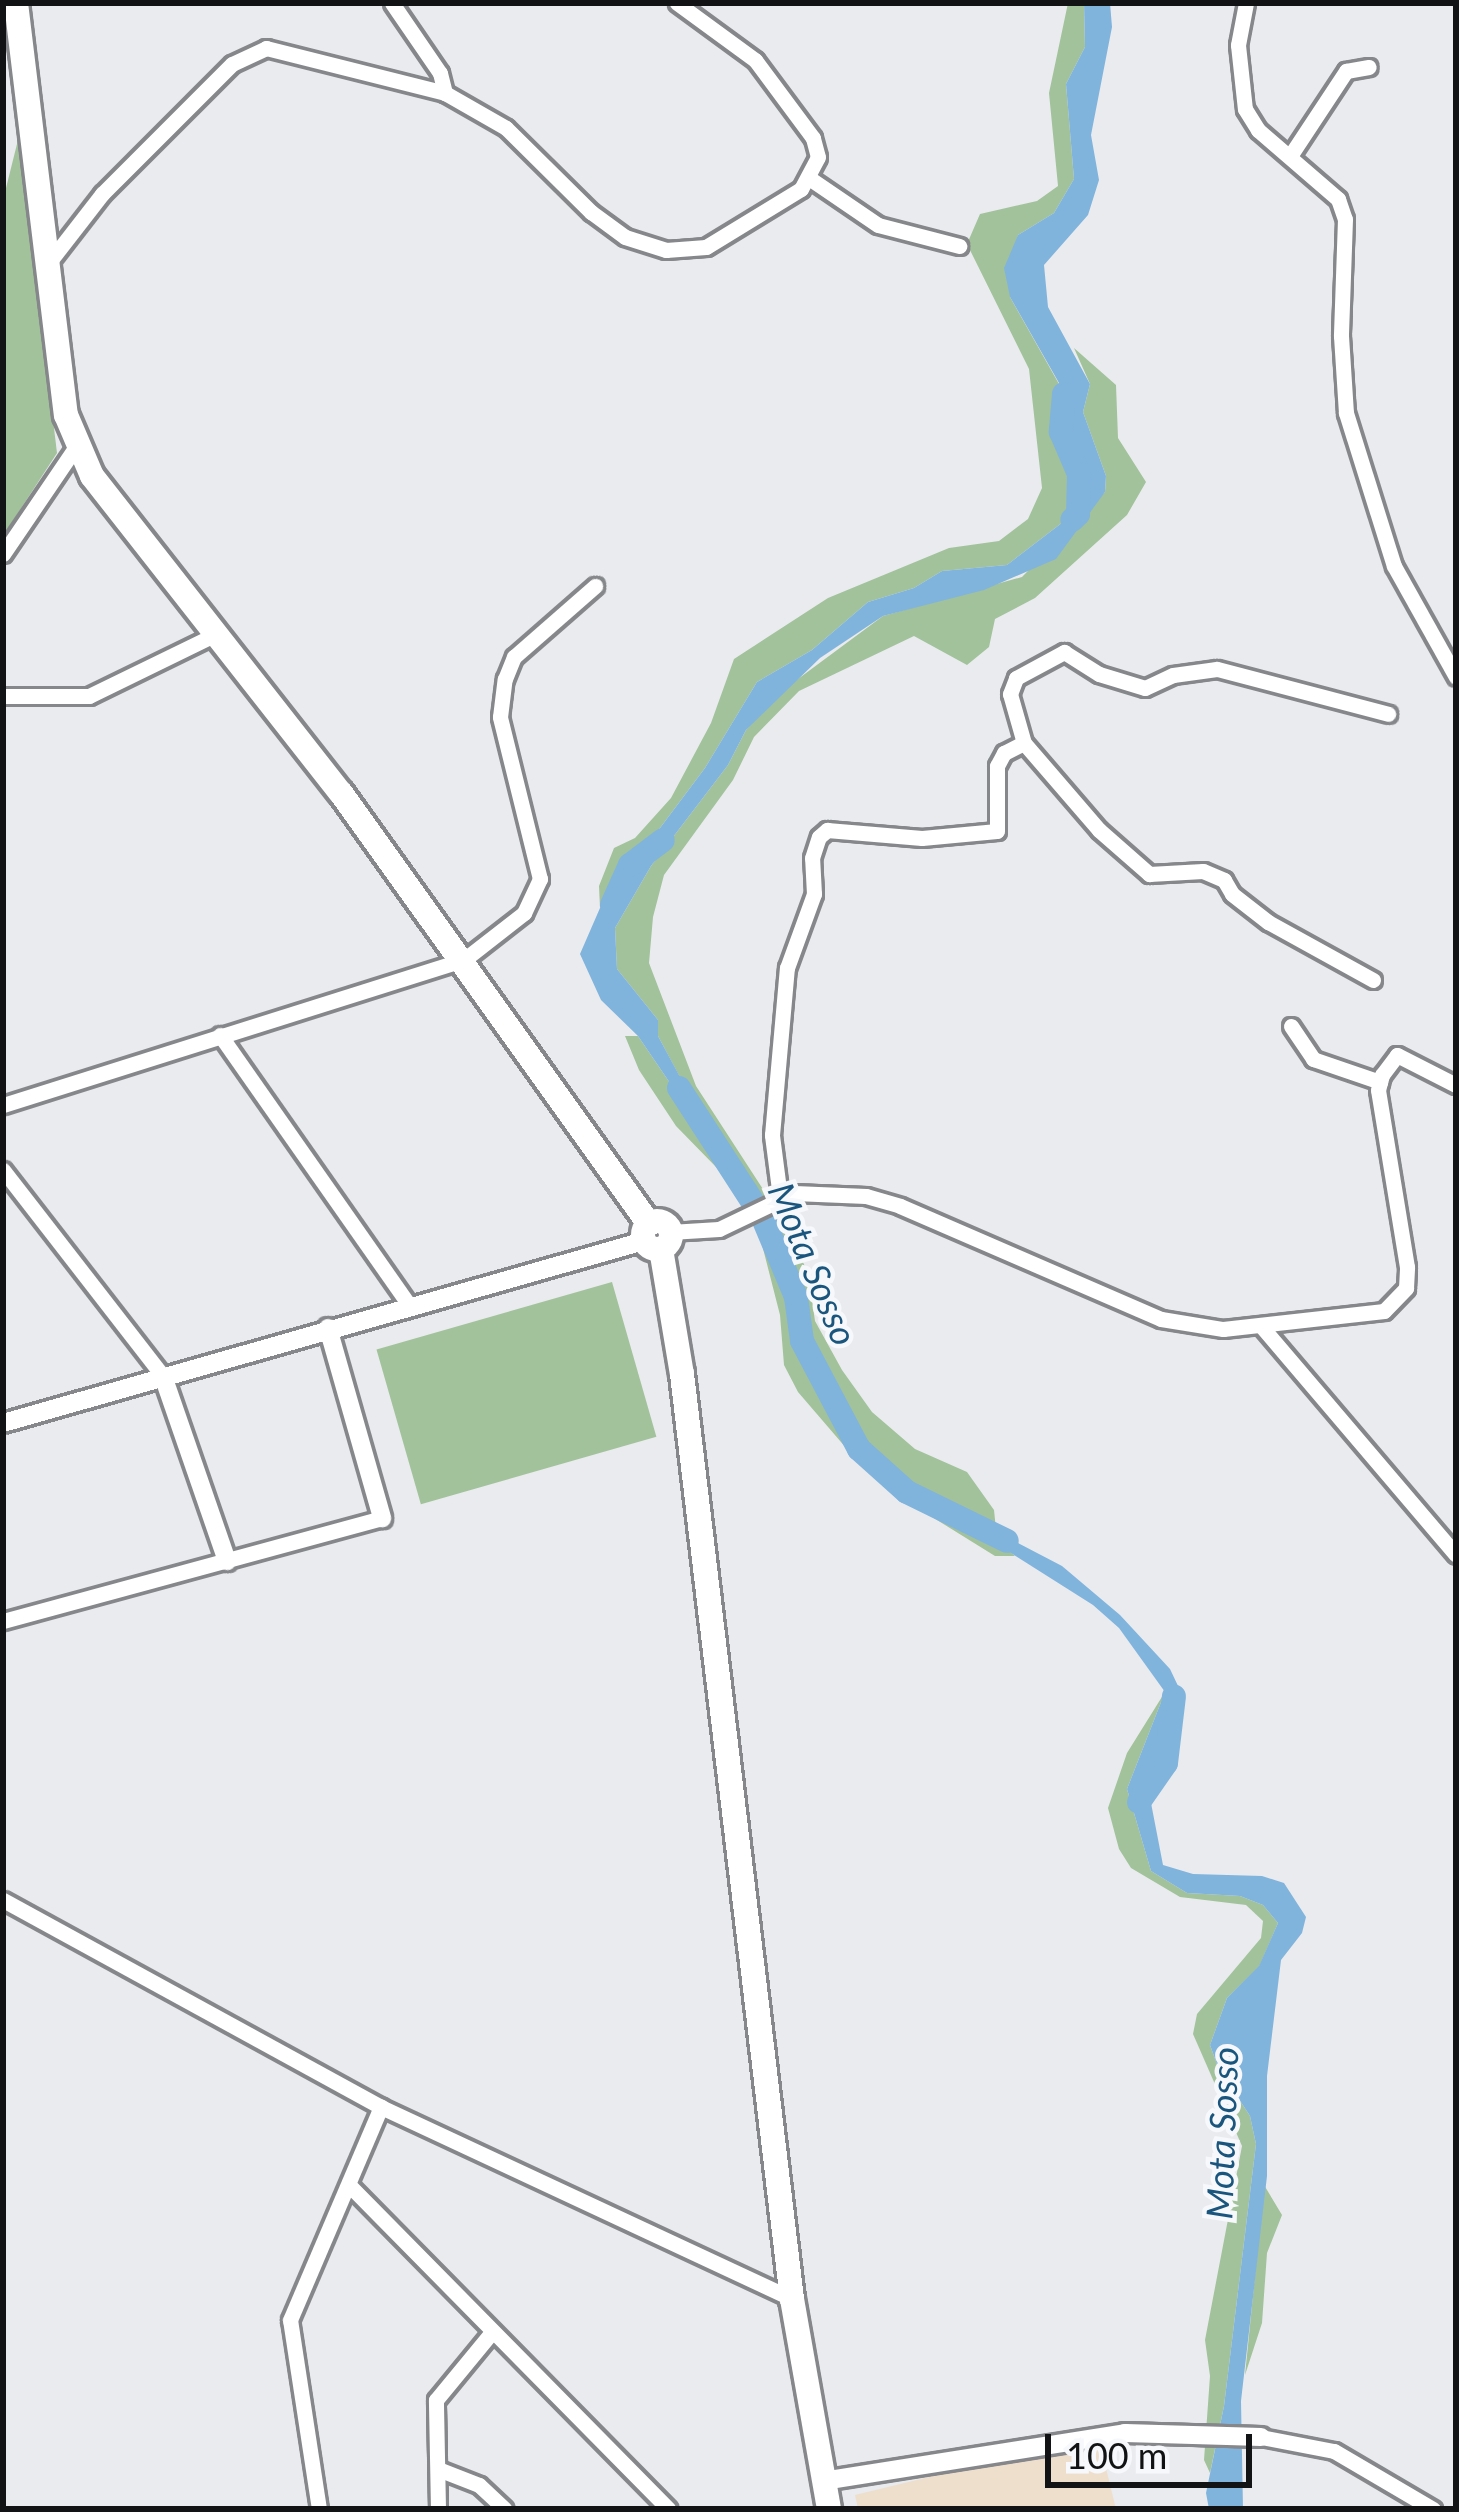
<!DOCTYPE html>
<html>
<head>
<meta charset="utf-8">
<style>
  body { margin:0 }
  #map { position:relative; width:1459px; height:2512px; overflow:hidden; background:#e9ebee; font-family:Lato,sans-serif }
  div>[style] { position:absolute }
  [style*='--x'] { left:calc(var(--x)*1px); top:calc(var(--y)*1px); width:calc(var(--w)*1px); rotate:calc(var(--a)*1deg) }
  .education>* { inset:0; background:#eedecc }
  .green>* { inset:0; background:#a2c29b; transform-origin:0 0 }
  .water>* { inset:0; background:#80b4dc }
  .river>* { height:24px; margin:-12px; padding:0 12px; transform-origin:12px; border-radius:12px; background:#80b4dc }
  .roads { filter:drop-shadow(3px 0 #85878a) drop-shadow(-3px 0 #85878a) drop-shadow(0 3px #85878a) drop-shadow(0 -3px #85878a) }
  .minor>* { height:15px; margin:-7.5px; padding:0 7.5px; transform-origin:7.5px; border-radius:7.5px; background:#fff }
  .tertiary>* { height:18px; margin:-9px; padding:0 9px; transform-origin:9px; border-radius:9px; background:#fff }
  .primary>* { height:24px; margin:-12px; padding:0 12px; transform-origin:12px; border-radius:12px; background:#fff }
  .primary>.ring { margin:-12px; padding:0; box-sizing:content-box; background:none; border:24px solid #fff; border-radius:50% }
  span { translate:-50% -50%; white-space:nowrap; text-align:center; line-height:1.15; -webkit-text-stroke:9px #f6f8fb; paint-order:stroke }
  .water-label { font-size:36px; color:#1a557d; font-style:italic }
  .frame { position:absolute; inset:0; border:6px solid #121314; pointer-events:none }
  .scale { position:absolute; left:1045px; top:2434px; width:207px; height:54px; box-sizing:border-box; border:6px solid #121314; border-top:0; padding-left:15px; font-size:36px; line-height:42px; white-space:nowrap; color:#121314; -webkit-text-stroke:9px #f6f8fb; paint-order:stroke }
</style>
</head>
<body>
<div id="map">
  <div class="education">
    <i style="clip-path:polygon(1098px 2436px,1116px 2509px,858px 2509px,855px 2495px)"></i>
  </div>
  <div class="green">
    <i style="clip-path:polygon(1068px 3px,1084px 3px,1085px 47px,1066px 84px,1074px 179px,1054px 213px,1018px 235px,1010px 297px,1059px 384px,1056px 416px,1077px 451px,1084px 480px,1063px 522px,1007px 565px,942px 571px,914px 588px,868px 602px,812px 650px,757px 682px,705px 768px,600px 908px,599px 886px,614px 848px,635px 838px,671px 798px,711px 723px,734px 659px,828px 598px,949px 548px,999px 541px,1028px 519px,1042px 488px,1029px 369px,967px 244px,980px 214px,1037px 201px,1058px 186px,1049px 93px)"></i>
    <i style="clip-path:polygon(19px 136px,57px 453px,3px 536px,3px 200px)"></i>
    <i style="clip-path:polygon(1074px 348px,1116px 385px,1118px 438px,1146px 482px,1127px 515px,1035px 598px,995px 619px,989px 647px,967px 665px,914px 636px,799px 691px,754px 737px,733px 780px,664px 875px,653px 917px,649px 963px,696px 1086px,785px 1223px,808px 1273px,815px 1321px,842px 1370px,872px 1412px,915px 1449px,967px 1472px,994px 1510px,996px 1529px,965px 1515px,1015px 1556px,995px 1556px,908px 1502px,859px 1463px,798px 1392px,784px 1365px,780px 1315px,757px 1225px,717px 1168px,676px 1126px,639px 1070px,625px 1036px,638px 1036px,687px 1108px,699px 1113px,658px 1036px,658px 1020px,617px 969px,615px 928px,651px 866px,728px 765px,746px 730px,775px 696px,883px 616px,1022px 577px,1105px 492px,1106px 476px,1083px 412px,1090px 384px)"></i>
    <i style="left:612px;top:1282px;width:161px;height:245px;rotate:74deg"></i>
    <i style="clip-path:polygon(1165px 1692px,1127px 1789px,1151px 1871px,1187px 1893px,1240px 1896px,1263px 1905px,1278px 1923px,1259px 1967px,1227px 1998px,1210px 2045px,1218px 2067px,1250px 2116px,1256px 2144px,1224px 2406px,1210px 2473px,1204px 2460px,1210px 2376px,1205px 2340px,1242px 2146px,1193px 2034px,1197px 2014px,1261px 1938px,1263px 1921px,1246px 1905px,1180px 1897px,1131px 1868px,1119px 1849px,1108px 1808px,1127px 1753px)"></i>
    <i style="clip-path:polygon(1264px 2185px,1282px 2215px,1267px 2253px,1262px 2323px,1245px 2375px)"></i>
  </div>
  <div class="water">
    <i style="clip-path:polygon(1084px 3px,1110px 3px,1112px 27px,1091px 135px,1099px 180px,1088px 215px,1044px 265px,1048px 307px,1090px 384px,1083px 412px,1106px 476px,1105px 492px,1056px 559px,984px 590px,883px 616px,820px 658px,746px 730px,728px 765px,651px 866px,615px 928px,617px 969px,658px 1020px,658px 1036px,700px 1114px,687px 1108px,638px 1036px,601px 1000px,580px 954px,600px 908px,705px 768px,757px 682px,812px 650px,868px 602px,914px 588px,942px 571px,1007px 565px,1063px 522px,1084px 480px,1077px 451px,1056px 416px,1059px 383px,1010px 297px,1004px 268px,1018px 235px,1054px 213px,1074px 179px,1066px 84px,1085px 47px)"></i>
    <i style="clip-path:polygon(960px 1513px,1062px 1566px,1120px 1615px,1170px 1669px,1179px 1688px,1179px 1710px,1166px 1737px,1151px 1803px,1163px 1865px,1193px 1874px,1262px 1876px,1284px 1883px,1306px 1917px,1302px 1933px,1281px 1960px,1267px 2076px,1267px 2176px,1241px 2401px,1243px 2509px,1209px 2509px,1206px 2493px,1224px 2406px,1256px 2144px,1250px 2116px,1218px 2067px,1210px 2045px,1227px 1998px,1259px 1966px,1278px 1923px,1263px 1905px,1240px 1896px,1187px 1893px,1151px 1871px,1127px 1789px,1165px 1692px,1119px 1628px,1093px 1605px,987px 1538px)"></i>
  </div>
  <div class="river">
    <i style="--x:1064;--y:394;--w:38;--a:95"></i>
    <i style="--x:1061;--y:432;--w:46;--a:66.8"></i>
    <i style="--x:1079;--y:474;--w:40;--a:91.4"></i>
    <i style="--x:1078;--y:514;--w:8;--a:135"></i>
    <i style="--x:612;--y:905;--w:44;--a:-65.8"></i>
    <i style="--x:630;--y:865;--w:41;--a:-37.1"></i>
    <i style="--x:679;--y:1088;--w:155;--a:57.1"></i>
    <i style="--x:763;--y:1218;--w:86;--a:67.3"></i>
    <i style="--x:796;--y:1297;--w:44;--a:82.2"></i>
    <i style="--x:802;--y:1341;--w:122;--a:62.2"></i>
    <i style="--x:859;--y:1449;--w:64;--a:41.9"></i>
    <i style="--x:907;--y:1492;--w:111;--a:26.1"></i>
    <i style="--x:1139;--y:1802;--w:47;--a:-55.3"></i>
    <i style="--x:1166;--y:1763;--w:67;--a:-83.2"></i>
  </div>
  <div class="roads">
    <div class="minor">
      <i style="--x:392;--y:3;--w:85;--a:55.6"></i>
      <i style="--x:440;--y:73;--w:21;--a:76"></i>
      <i style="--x:1246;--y:3;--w:43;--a:100.8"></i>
      <i style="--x:1238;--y:45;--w:64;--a:83.8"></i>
      <i style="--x:1245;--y:109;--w:25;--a:58"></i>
      <i style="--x:1258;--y:130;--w:106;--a:40.8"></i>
      <i style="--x:1338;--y:199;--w:21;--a:71"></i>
      <i style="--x:1345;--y:219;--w:117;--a:92"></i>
      <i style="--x:1341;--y:336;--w:77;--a:86.3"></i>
      <i style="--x:1346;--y:413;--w:160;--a:72.6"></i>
      <i style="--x:1394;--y:566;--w:127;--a:60.8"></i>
      <i style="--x:1290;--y:156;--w:102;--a:-56.6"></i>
      <i style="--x:1346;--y:71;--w:23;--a:-10"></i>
      <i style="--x:809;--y:178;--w:83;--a:34.3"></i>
      <i style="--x:878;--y:225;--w:84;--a:14.5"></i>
      <i style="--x:47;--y:265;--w:90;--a:-52.2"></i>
      <i style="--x:102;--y:194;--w:184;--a:-45"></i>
      <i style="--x:232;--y:64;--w:38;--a:-25"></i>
      <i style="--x:266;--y:48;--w:185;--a:14.1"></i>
      <i style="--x:445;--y:93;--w:70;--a:29.8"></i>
      <i style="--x:506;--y:128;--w:120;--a:44.7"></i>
      <i style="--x:591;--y:212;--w:42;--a:36.3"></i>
      <i style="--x:625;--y:237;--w:43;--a:17.6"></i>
      <i style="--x:666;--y:250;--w:40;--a:-4.3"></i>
      <i style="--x:706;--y:247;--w:111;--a:-31.4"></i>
      <i style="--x:801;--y:189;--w:36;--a:-62"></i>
      <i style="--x:818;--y:157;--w:20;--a:-105"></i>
      <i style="--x:813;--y:138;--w:97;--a:-126.6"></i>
      <i style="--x:755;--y:60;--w:97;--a:-143.8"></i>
      <i style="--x:3;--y:554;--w:132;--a:-55.8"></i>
      <i style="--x:3;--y:696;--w:86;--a:0"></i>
      <i style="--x:89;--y:696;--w:144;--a:-26"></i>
      <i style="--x:1024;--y:743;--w:115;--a:49.2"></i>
      <i style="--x:1099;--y:830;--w:67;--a:41.3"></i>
      <i style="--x:1149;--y:874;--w:54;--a:-3.2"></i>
      <i style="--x:1203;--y:871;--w:23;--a:23"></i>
      <i style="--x:1224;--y:880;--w:16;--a:60"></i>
      <i style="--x:1232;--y:894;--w:46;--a:37.9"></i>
      <i style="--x:1268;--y:922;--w:120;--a:28.9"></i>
      <i style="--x:1291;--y:1026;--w:40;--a:56"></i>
      <i style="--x:1313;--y:1059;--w:71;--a:18.9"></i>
      <i style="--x:220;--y:1035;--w:327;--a:55"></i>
      <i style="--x:3;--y:1105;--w:485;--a:-17.5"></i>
      <i style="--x:465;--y:959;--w:75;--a:-37.9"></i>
      <i style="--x:524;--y:913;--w:38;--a:-65"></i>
      <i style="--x:540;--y:879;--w:167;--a:-103.9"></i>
      <i style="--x:500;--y:717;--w:38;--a:-83"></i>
      <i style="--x:505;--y:679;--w:24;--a:-68"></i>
      <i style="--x:514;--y:657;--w:108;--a:-41.2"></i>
      <i style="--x:3;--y:1170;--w:261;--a:52.2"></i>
      <i style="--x:780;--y:1197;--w:63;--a:-97.4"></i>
      <i style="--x:772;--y:1135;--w:168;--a:-84.9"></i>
      <i style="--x:787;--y:968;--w:79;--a:-70"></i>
      <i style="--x:814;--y:894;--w:36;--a:-93"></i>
      <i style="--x:812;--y:858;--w:22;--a:-72"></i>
      <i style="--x:819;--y:837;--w:11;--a:-41"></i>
      <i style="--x:827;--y:830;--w:95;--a:4.8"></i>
      <i style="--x:922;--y:838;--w:75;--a:-5.3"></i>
      <i style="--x:997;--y:831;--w:65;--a:-90"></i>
      <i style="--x:997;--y:766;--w:15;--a:-62"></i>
      <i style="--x:1004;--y:753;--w:22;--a:-27"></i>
      <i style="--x:1024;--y:743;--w:51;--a:-105.9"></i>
      <i style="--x:1010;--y:694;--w:17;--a:-69"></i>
      <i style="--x:1016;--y:678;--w:55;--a:-28.4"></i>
      <i style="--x:1064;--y:652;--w:41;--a:32.2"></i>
      <i style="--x:1099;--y:674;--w:48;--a:16.9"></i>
      <i style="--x:1145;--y:688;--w:31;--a:-25"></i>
      <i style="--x:1173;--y:675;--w:44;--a:-7.8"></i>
      <i style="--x:1217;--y:669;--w:177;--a:14.7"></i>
      <i style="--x:670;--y:1232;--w:49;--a:-3.5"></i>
      <i style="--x:719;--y:1229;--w:83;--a:-25.6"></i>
      <i style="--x:794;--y:1193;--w:72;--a:2.4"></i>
      <i style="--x:866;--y:1196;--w:35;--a:16"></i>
      <i style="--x:900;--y:1206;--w:284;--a:23.4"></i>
      <i style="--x:1161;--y:1319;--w:63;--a:9.2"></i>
      <i style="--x:1223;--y:1329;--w:162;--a:-6.4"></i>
      <i style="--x:1384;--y:1311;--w:32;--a:-46"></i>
      <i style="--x:1406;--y:1288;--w:21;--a:-87"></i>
      <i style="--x:1407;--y:1267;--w:179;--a:-99.3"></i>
      <i style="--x:1378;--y:1090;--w:16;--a:-75"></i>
      <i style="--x:1382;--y:1075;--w:25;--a:-53"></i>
      <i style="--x:1397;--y:1055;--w:66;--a:27"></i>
      <i style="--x:1262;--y:1327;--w:299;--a:49.6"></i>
      <i style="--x:3;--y:1621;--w:393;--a:-15.2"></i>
      <i style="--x:3;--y:1900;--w:431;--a:28.7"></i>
      <i style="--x:381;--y:2107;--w:454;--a:25"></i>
      <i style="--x:349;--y:2185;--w:455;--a:45.4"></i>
      <i style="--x:1261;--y:2437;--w:74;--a:10.9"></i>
      <i style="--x:1334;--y:2451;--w:115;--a:30.4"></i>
      <i style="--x:438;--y:2469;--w:44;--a:21.3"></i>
      <i style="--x:479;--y:2485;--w:35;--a:43"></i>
      <i style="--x:319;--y:2509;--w:191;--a:-98.7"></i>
      <i style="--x:290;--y:2320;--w:232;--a:-66.9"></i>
      <i style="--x:438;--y:2509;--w:109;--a:-91.1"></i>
      <i style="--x:436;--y:2400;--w:88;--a:-50.5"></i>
    </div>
    <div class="tertiary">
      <i style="--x:328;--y:1328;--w:198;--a:74.1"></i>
      <i style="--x:163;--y:1376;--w:196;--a:70.9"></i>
      <i style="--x:3;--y:1423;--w:666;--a:-15.85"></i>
      <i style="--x:823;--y:2481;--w:306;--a:-9"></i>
      <i style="--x:1125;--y:2433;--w:136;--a:1.7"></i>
    </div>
    <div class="primary">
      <i style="--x:16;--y:3;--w:415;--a:83.1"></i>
      <i style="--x:66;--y:415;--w:66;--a:66.9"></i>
      <i style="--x:92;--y:476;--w:403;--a:51.9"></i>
      <i style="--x:341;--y:793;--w:530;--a:54.45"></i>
      <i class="ring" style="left:643px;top:1221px;width:4px;height:4px"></i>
      <i style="--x:661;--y:1249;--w:127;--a:80.5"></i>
      <i style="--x:682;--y:1374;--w:932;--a:83.22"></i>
      <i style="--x:792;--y:2299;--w:213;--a:80"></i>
    </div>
  </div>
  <div class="water-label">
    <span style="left:813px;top:1264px;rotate:67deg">Mota Sosso</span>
    <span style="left:1222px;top:2133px;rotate:-88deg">Mota Sosso</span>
  </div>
  <div class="frame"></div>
  <div class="scale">100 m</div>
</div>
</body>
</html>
